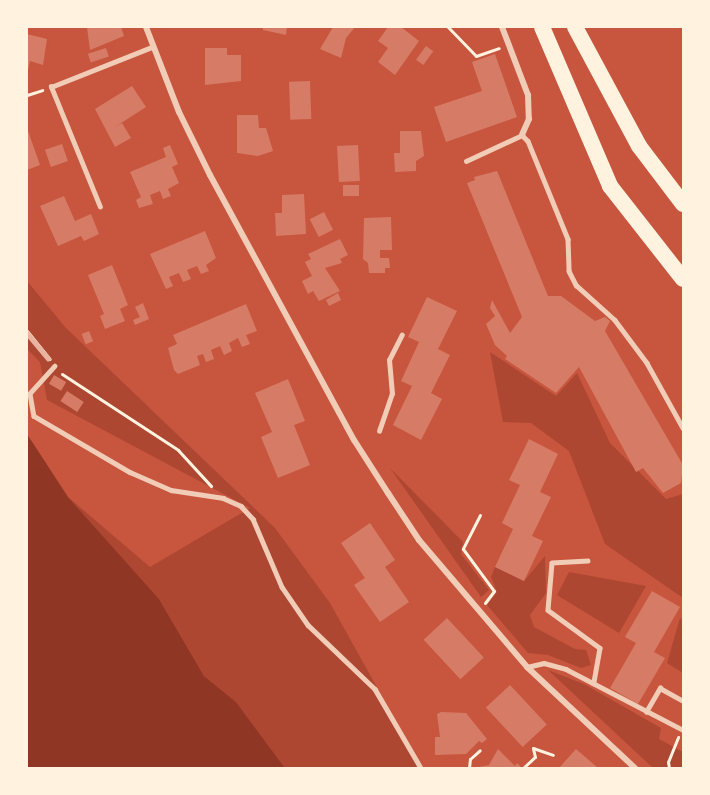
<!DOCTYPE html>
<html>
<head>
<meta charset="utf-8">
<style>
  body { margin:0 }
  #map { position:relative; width:710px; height:795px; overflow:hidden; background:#c8553d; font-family:"Public Sans",sans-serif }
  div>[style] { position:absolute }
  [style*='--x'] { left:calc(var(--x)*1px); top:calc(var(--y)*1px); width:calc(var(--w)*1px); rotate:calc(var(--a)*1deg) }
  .green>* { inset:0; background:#ae4732 }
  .water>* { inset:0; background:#8f3625 }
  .building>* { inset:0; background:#d67c66; transform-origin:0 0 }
  .path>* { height:3px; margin:-1.5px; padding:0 1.5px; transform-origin:1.5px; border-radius:1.5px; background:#fff3e0 }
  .service>* { height:4.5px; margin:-2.25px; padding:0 2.25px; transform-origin:2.25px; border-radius:2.25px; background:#f1ccb7 }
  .minor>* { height:6px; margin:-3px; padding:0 3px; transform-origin:3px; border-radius:3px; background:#f1ccb7 }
  .trunk>* { height:16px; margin:-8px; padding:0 8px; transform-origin:8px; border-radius:8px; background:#fff3e0 }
  .rail>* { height:4.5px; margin:-2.25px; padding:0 2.25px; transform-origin:2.25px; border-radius:2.25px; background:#e9b49f }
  span { translate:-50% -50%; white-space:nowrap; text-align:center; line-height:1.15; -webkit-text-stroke:4.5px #fff3e0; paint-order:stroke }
  .frame { position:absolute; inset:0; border:28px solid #fff3e0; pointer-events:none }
</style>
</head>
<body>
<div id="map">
  <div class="green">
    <i style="clip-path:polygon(27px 281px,66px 328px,275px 528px,330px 603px,422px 768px,285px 768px,236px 702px,204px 676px,159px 599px,68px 497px,150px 567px,250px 508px,47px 400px,40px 362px,27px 349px)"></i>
    <i style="clip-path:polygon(490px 352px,556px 396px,577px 373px,610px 443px,666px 499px,683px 494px,683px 598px,605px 544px,569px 451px,531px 423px,503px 422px)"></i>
    <i style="clip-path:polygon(390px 468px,463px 542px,461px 554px,489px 590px,481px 597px)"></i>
    <i style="clip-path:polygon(545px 556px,546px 593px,530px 615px,534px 627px,575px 649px,586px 650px,591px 665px,581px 668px,548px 655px,528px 653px,487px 605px,497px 592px,491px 577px,495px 567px,524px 581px)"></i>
    <i style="clip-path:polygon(569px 572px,646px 586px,619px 633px,557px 595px)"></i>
    <i style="clip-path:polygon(680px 618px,683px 621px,683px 673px,667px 663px)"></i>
    <i style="clip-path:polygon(548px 670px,584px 684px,661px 728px,659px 739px,683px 752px,683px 768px,653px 768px)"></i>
  </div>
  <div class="water">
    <i style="clip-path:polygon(27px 434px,68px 497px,159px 599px,204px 676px,236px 702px,285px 768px,27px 768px)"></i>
  </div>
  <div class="building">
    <i style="clip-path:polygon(87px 27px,121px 27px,124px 36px,90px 50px)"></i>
    <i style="clip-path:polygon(263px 27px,287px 27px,286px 35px,263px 30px)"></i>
    <i style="clip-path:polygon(333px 27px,355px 27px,346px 38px,341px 58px,320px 49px)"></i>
    <i style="clip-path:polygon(388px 27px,401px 27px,419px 41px,395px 75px,378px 62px,388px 48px,378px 41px)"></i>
    <i style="clip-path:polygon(27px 34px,47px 39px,43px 65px,30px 61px,28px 70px)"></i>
    <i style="left:426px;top:46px;width:9px;height:17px;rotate:36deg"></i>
    <i style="left:106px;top:48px;width:9px;height:19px;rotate:72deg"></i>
    <i style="clip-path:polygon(205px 48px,227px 48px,227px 55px,241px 55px,241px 81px,205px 85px)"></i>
    <i style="clip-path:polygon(495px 54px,517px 117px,446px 142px,434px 107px,482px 91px,472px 62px)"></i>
    <i style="left:310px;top:81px;width:38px;height:21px;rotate:88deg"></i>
    <i style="clip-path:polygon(132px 86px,146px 107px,112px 129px,122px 123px,131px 138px,115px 147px,95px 109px)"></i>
    <i style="clip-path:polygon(237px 115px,258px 115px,259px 128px,266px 128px,273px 151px,258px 156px,237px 153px)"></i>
    <i style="clip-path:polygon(27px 128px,40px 165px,27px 170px)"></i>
    <i style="clip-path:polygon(400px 131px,421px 131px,424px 156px,416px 161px,416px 171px,395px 172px,394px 153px,400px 153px)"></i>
    <i style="left:62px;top:144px;width:18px;height:18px;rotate:71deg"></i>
    <i style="clip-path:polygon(170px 145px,178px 164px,172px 167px,179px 183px,168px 189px,171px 196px,163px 199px,160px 191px,150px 195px,153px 204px,139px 208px,136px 200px,141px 197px,130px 172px,166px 157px,163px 148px)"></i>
    <i style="left:358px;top:145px;width:36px;height:21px;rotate:87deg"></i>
    <i style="clip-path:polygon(497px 171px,548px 296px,561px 296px,595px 321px,605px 317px,610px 321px,605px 331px,683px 465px,681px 483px,663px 493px,643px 468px,636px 472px,579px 367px,556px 393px,505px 359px,507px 356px,495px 345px,486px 324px,495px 316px,490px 308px,492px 300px,510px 333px,522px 317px,467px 183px,475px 180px,474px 177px)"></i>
    <i style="left:359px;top:185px;width:11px;height:16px;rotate:90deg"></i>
    <i style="clip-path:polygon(304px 194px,306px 234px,276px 236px,275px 213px,282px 213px,282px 195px)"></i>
    <i style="clip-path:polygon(64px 196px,75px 221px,91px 214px,99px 234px,84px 241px,81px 236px,58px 246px,40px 206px)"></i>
    <i style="left:324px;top:212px;width:20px;height:16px;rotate:63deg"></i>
    <i style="clip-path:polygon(391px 217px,392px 250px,380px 250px,380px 258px,389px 258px,390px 268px,385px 268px,385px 273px,369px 273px,368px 263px,363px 259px,364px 218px)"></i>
    <i style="clip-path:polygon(205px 231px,216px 258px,206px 265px,209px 271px,201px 274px,197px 266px,187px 270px,191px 279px,183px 282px,179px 273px,169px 277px,173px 286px,166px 289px,150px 254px)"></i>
    <i style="clip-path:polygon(340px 239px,348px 255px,340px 259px,342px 263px,325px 268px,340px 291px,319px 301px,313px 291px,308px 294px,302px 281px,312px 276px,305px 262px,311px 259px,308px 254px)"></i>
    <i style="clip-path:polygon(112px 265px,128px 305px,120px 309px,125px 321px,105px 329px,100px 316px,104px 314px,88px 275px)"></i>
    <i style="clip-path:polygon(338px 293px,341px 300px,329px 306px,326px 300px)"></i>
    <i style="clip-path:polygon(427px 297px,457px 311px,438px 349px,450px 355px,431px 393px,442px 399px,421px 440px,393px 425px,412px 386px,401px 381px,419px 342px,408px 337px)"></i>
    <i style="clip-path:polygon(143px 303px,149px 319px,135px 325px,133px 320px,140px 317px,135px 307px)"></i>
    <i style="clip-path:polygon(246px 304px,257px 331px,246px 335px,250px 344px,242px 347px,238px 338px,229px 343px,232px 351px,224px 355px,220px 346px,211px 350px,214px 359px,206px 362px,203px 354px,197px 356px,200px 365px,178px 374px,174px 370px,168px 348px,177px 344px,173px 335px)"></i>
    <i style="left:89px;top:331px;width:11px;height:8px;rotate:68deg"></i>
    <i style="left:54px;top:375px;width:14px;height:10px;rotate:30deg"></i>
    <i style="clip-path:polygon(288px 379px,305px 421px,294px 425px,310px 465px,278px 478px,261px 437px,272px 432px,255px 393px)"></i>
    <i style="left:67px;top:391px;width:20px;height:12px;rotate:33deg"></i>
    <i style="clip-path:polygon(529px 439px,558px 454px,540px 492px,551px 497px,532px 536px,543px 541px,524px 581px,495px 567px,513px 529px,502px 523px,520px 485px,509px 480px)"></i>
    <i style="clip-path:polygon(370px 523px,395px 560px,385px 567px,409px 602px,380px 622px,354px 585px,365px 578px,341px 543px)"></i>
    <i style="clip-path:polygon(652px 591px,680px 607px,654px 652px,665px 658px,638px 704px,610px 688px,636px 643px,625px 637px)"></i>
    <i style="left:447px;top:618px;width:54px;height:32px;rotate:47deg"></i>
    <i style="left:510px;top:685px;width:54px;height:33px;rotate:47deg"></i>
    <i style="clip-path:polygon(441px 712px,466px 713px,487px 739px,482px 743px,479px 741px,466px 754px,435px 755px,435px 737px,440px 737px,437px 714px)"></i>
    <i style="clip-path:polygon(498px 749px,515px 766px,517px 763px,522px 768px,473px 768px,489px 765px)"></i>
    <i style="clip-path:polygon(576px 749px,598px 768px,559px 768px)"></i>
  </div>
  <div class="path">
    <i style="--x:448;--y:27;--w:40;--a:46"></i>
    <i style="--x:476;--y:56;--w:24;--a:-19"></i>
    <i style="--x:27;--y:95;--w:16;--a:-18"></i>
    <i style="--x:27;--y:331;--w:36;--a:51"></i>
    <i style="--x:62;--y:374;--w:139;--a:33.2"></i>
    <i style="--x:178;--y:450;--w:49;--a:47.5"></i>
    <i style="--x:480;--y:515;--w:38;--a:117"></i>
    <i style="--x:463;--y:549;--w:52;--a:53.6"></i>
    <i style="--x:494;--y:591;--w:15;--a:127"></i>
    <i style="--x:469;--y:768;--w:9;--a:-84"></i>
    <i style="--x:470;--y:759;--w:13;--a:-42"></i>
    <i style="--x:523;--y:768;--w:16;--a:-43"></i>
    <i style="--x:535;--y:757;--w:9;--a:-103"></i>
    <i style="--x:533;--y:748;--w:21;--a:19"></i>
    <i style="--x:669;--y:768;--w:6;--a:-99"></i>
    <i style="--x:668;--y:762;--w:27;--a:-68"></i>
  </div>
  <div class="service">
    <i style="--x:466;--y:161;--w:62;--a:-24.9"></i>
    <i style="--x:522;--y:135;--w:8;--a:45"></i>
    <i style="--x:528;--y:141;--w:106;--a:67.8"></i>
    <i style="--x:568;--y:239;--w:32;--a:88"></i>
    <i style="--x:569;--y:271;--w:16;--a:63"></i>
    <i style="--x:576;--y:285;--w:52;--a:41.9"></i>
    <i style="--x:615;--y:320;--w:54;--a:53.3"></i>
    <i style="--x:647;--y:363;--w:74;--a:61"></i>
    <i style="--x:100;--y:207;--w:130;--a:-112.2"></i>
    <i style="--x:51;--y:87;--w:109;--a:-21.6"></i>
    <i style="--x:55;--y:366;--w:38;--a:132"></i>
    <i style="--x:30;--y:394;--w:22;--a:80"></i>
    <i style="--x:34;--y:416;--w:111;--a:30.3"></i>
    <i style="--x:130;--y:472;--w:45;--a:23.7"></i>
    <i style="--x:171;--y:490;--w:53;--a:8.7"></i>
    <i style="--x:223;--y:498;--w:20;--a:24"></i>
    <i style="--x:241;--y:506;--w:18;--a:47"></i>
    <i style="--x:253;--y:519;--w:74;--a:66.9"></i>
    <i style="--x:282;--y:587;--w:46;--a:55.6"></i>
    <i style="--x:308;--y:625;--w:93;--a:43.7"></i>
    <i style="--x:375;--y:689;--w:91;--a:59.8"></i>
    <i style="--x:379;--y:431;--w:39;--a:-71"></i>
    <i style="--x:392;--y:394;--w:34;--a:-95"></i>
    <i style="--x:389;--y:360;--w:28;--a:-63"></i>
    <i style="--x:588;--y:561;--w:36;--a:177"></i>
    <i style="--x:552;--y:563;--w:47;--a:94.9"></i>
    <i style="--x:548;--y:610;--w:64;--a:36.2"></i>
    <i style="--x:600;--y:648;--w:36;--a:100"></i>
    <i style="--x:527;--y:667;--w:17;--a:-13"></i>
    <i style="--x:544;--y:663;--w:23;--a:15"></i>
    <i style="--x:566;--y:669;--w:132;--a:27.5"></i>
    <i style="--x:646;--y:712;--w:28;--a:-60"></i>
    <i style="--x:660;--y:688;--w:26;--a:29"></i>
  </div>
  <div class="minor">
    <i style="--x:146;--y:27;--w:91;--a:68.8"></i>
    <i style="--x:179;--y:112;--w:70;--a:63.8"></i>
    <i style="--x:210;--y:175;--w:302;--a:61.5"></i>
    <i style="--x:354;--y:440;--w:63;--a:57.3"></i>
    <i style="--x:388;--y:493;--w:56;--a:56.6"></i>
    <i style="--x:419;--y:540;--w:167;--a:49.6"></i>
    <i style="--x:527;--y:667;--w:148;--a:43.1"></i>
    <i style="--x:502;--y:27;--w:73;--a:69.1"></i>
    <i style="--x:528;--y:95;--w:24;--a:88"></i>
    <i style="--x:529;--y:119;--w:17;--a:114"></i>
  </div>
  <div class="trunk">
    <i style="--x:542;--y:27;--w:173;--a:66.8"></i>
    <i style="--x:610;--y:186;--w:118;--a:51.9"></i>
    <i style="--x:575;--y:27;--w:135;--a:61.7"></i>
    <i style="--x:639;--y:146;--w:73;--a:52.8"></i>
  </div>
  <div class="rail">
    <i style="--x:27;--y:333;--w:33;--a:50"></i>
  </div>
  <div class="frame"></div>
</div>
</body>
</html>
